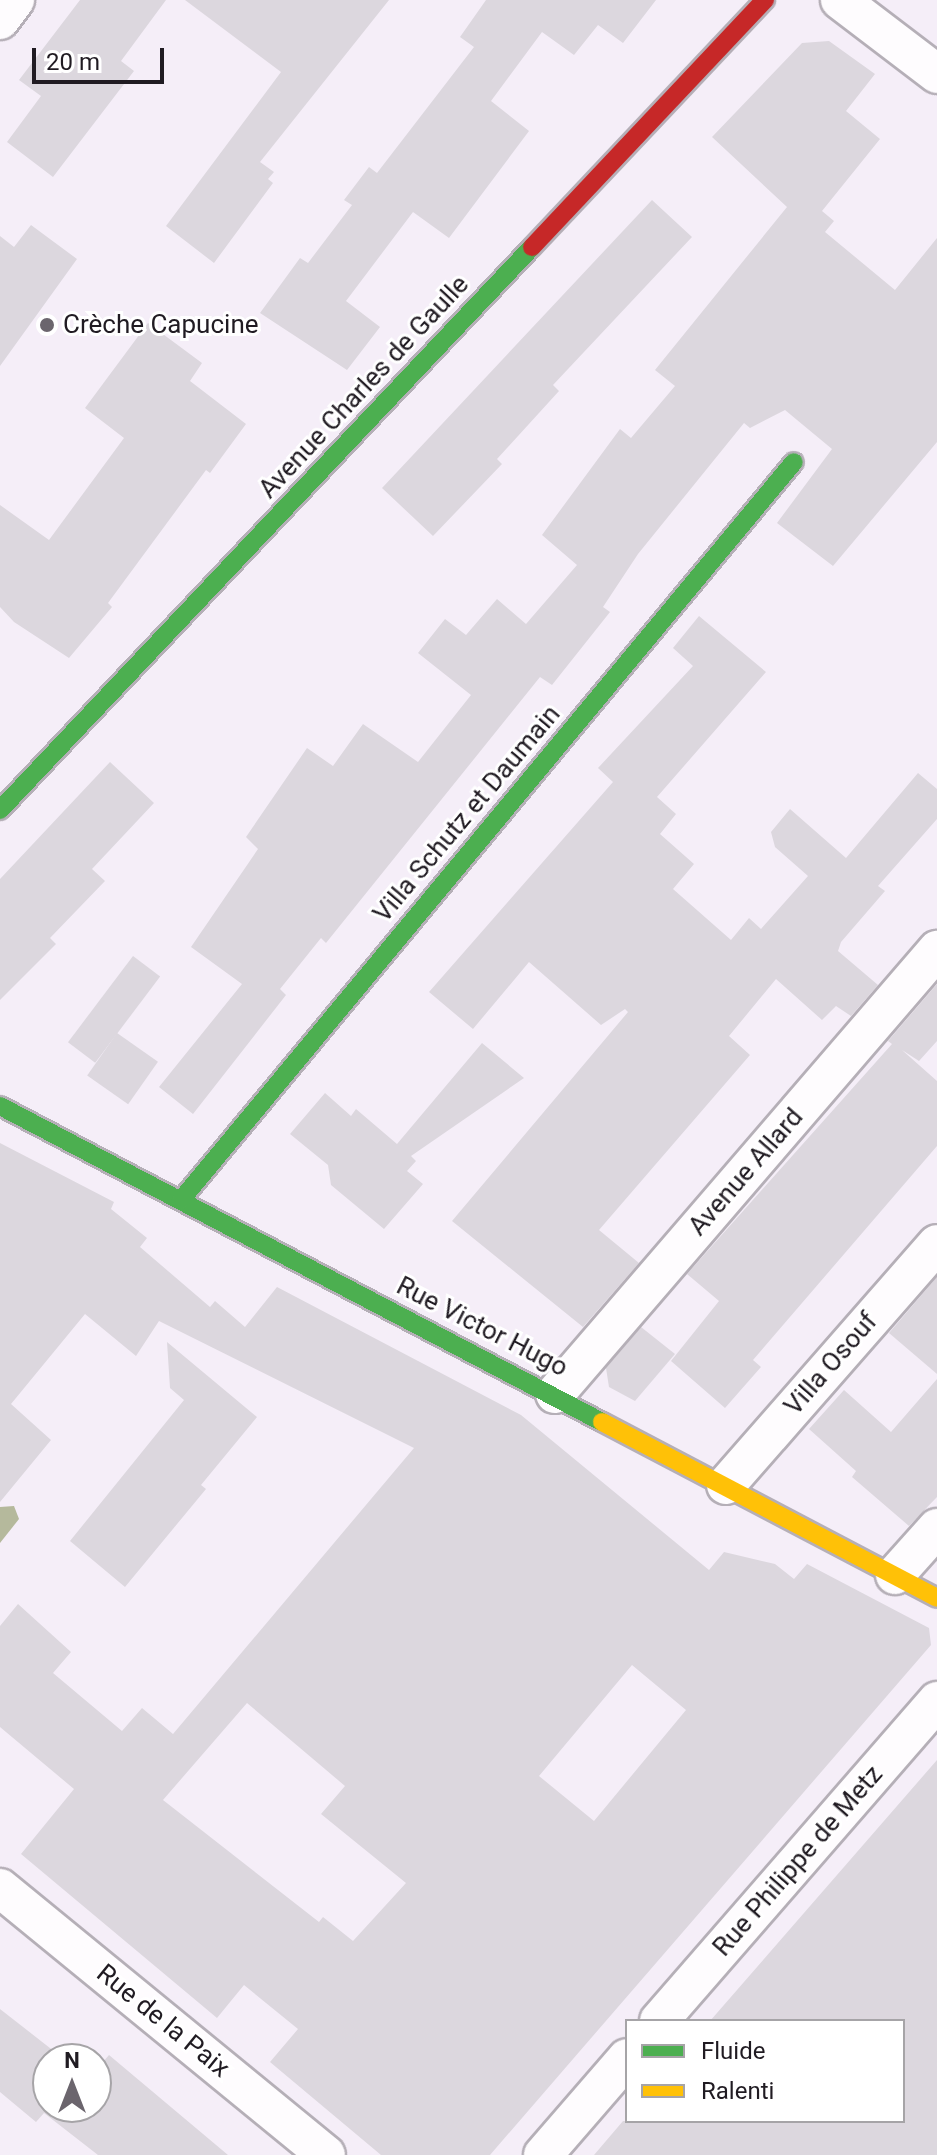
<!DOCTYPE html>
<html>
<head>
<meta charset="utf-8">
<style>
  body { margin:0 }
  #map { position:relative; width:937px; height:2155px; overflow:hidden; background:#f5eef8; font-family:Roboto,sans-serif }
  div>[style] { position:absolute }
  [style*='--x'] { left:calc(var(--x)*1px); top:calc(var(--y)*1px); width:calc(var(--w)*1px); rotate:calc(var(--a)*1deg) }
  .water>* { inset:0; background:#b5b99c }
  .building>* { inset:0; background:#dcd7de; transform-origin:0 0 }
  .roads { filter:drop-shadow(2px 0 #b5afb7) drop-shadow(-2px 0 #b5afb7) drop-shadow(0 2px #b5afb7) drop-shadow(0 -2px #b5afb7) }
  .street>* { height:38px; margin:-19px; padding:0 19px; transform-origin:19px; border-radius:19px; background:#fefcfe }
  .fast>* { height:18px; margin:-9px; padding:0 9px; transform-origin:9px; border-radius:9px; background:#4caf50 }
  .slow>* { height:18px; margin:-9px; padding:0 9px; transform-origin:9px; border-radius:9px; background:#ffc107 }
  .jam>* { height:18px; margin:-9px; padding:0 9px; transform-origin:9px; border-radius:9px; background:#c62828 }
  .dots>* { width:22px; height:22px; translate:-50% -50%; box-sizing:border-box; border:4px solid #fff; border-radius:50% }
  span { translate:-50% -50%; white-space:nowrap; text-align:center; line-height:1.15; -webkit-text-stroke:6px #fff; paint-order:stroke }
  .poi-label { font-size:26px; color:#201b22 }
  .left { translate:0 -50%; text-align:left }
  .street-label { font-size:26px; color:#201b22 }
  .legend { position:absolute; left:625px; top:2019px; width:280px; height:104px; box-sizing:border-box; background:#fff; border:2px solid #a6a4a7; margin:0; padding:10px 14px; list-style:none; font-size:24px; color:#201b22 }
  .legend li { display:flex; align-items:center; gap:16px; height:40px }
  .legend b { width:40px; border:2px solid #a6a4a7 }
  .north { position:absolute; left:32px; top:2043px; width:80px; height:80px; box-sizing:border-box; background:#fff; border:2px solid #a6a4a7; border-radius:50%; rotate:0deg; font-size:22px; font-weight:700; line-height:32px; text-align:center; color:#201b22 }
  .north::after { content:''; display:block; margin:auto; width:28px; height:36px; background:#6b656d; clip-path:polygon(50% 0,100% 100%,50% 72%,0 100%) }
  .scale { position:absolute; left:32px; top:48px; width:132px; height:36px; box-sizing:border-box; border:4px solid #201b22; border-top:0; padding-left:10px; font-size:24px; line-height:28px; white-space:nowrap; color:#201b22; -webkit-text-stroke:6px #fff; paint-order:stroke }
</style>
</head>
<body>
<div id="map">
  <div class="water">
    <i style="clip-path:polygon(14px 1506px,19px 1519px,0 1543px,0 1507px)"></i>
  </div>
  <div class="building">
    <i style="clip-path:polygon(80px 0,166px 0,121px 61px,134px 71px,53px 177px,7px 142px,41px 96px,19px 80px)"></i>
    <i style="clip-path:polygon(185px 0,389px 0,260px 162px,274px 172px,268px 179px,273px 183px,214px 263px,166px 226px,281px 72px)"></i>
    <i style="clip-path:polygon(486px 0,656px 0,623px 43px,598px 25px,574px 55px,542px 32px,491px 101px,529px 131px,449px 238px,413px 212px,346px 301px,380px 327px,347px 370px,260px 313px,300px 258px,308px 263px,352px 205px,344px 200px,369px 167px,377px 173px,474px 47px,460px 37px)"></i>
    <i style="clip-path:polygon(829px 41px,875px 74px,846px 111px,880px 139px,822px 211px,834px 221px,825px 232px,895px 290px,937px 238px,937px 442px,833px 566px,777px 523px,832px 449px,785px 410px,750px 428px,744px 423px,638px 554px,603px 607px,610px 612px,552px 685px,540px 677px,326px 943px,321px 938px,280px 989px,286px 995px,193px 1114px,159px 1087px,242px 984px,191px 947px,258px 849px,246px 837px,307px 748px,333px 766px,363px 724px,418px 762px,471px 695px,418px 653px,445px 619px,466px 635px,497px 599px,526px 624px,577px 565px,542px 535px,620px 429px,631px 438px,675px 386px,655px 370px,787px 207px,712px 137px,802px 43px)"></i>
    <i style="clip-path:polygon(652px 200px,692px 237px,553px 385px,559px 391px,497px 459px,502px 464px,433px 536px,382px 488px)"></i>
    <i style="clip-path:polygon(31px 225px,77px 259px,0 366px,0 236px,14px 247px)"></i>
    <i style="clip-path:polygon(148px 323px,202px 363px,190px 381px,246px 424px,210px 473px,206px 470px,108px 603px,112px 607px,69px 658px,14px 622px,0 607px,0 505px,49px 540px,124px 438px,85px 408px)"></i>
    <i style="clip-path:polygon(699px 616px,766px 672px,657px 797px,676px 814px,660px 834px,694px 864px,673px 889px,731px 940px,749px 918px,761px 929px,808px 876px,775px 847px,771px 832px,790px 809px,846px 858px,918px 773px,937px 789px,937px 819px,878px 886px,885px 891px,841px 942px,838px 951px,878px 985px,851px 1016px,836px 1006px,822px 1020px,776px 979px,729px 1036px,750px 1055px,599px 1230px,639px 1263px,583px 1327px,452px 1221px,628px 1012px,625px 1009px,601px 1025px,529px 962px,473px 1029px,429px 992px,613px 782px,598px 768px,693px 666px,673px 648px)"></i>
    <i style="clip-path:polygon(110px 762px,154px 803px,92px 869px,105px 881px,50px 938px,56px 944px,0 1000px,0 879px)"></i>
    <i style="left:133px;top:956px;width:34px;height:108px;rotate:37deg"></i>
    <i style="clip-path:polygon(937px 984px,937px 1041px,919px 1061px,902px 1050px,937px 1081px,937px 1146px,753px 1360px,761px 1367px,725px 1408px,671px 1361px,719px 1301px,687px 1274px,892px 1044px,888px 1041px)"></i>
    <i style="left:117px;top:1033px;width:50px;height:52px;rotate:35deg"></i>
    <i style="clip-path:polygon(482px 1043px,524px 1078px,411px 1156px,416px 1161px,407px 1171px,423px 1184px,384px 1229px,331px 1185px,328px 1165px,290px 1134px,325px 1093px,351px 1116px,356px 1109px,397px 1144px)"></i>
    <i style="clip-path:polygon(evenodd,0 1143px,114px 1202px,111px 1209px,147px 1238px,140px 1247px,210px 1307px,215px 1301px,245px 1327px,277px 1287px,521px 1415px,709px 1570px,724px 1552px,775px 1564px,794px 1579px,807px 1564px,929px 1628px,931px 1645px,490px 2155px,381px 2155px,270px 2062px,298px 2029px,244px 1985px,217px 2018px,21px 1854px,74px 1789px,0 1727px,0 1626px,18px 1604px,71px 1652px,53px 1673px,122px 1731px,142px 1708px,173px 1734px,414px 1448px,159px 1321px,136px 1356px,85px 1314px,11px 1404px,51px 1440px,0 1502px,0 1143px,632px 1665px,686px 1710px,594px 1821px,539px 1776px,632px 1665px,0 1143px,247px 1703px,345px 1786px,321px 1814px,406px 1883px,353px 1941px,323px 1917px,319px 1922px,163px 1800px,247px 1703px)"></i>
    <i style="clip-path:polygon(937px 1277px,937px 1374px,889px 1333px)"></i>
    <i style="clip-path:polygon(641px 1327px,675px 1354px,635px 1401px,609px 1387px,606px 1368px)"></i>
    <i style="clip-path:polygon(167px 1342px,257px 1417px,201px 1485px,206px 1489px,125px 1587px,70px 1541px,184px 1400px,170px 1388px)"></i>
    <i style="clip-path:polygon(937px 1379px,937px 1497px,909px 1526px,852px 1477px,856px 1471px,809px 1429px,844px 1390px,891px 1432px)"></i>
    <i style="clip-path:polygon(937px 1760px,937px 2155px,594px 2155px,623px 2121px,903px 2121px,903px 2021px,710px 2021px)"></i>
    <i style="clip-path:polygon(0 2009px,64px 2059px,48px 2059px,48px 2107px,96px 2107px,96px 2070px,109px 2055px,228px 2155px,98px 2155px,44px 2113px,36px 2122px,0 2092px)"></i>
  </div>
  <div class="roads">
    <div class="street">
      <i style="--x:840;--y:0;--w:122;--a:37.3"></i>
      <i style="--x:0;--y:20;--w:25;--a:-53"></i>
      <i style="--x:555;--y:1394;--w:586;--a:-49.29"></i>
      <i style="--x:726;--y:1485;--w:320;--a:-48.8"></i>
      <i style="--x:895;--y:1575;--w:63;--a:-48.2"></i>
      <i style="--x:0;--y:1888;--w:421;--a:39.3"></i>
      <i style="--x:659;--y:2021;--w:424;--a:-49"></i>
      <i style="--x:543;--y:2155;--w:128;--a:-49.1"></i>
    </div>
    <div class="fast">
      <i style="--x:0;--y:810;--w:775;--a:-46.62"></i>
      <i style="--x:0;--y:1106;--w:680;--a:27.7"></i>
      <i style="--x:181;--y:1200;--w:959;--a:-50.29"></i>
    </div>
    <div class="slow">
      <i style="--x:602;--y:1422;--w:378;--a:27.7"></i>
    </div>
    <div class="jam">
      <i style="--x:532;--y:247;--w:340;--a:-46.7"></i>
    </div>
  </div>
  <div class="dots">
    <i style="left:47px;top:325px;background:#6b656d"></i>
  </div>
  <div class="poi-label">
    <span class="left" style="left:63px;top:325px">Crèche Capucine</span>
  </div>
  <div class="street-label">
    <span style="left:364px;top:387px;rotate:-47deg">Avenue Charles de Gaulle</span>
    <span style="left:467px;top:814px;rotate:-50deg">Villa Schutz et Daumain</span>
    <span style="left:746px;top:1172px;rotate:-49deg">Avenue Allard</span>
    <span style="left:482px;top:1327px;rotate:27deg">Rue Victor Hugo</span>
    <span style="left:831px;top:1364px;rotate:-49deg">Villa Osouf</span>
    <span style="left:798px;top:1861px;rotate:-49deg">Rue Philippe de Metz</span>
    <span style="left:163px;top:2021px;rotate:39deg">Rue de la Paix</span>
  </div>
  <ul class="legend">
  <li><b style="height:10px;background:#4caf50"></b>Fluide</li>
  <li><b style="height:10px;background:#ffc107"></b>Ralenti</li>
  </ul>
  <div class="north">N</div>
  <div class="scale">20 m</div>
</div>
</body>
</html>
